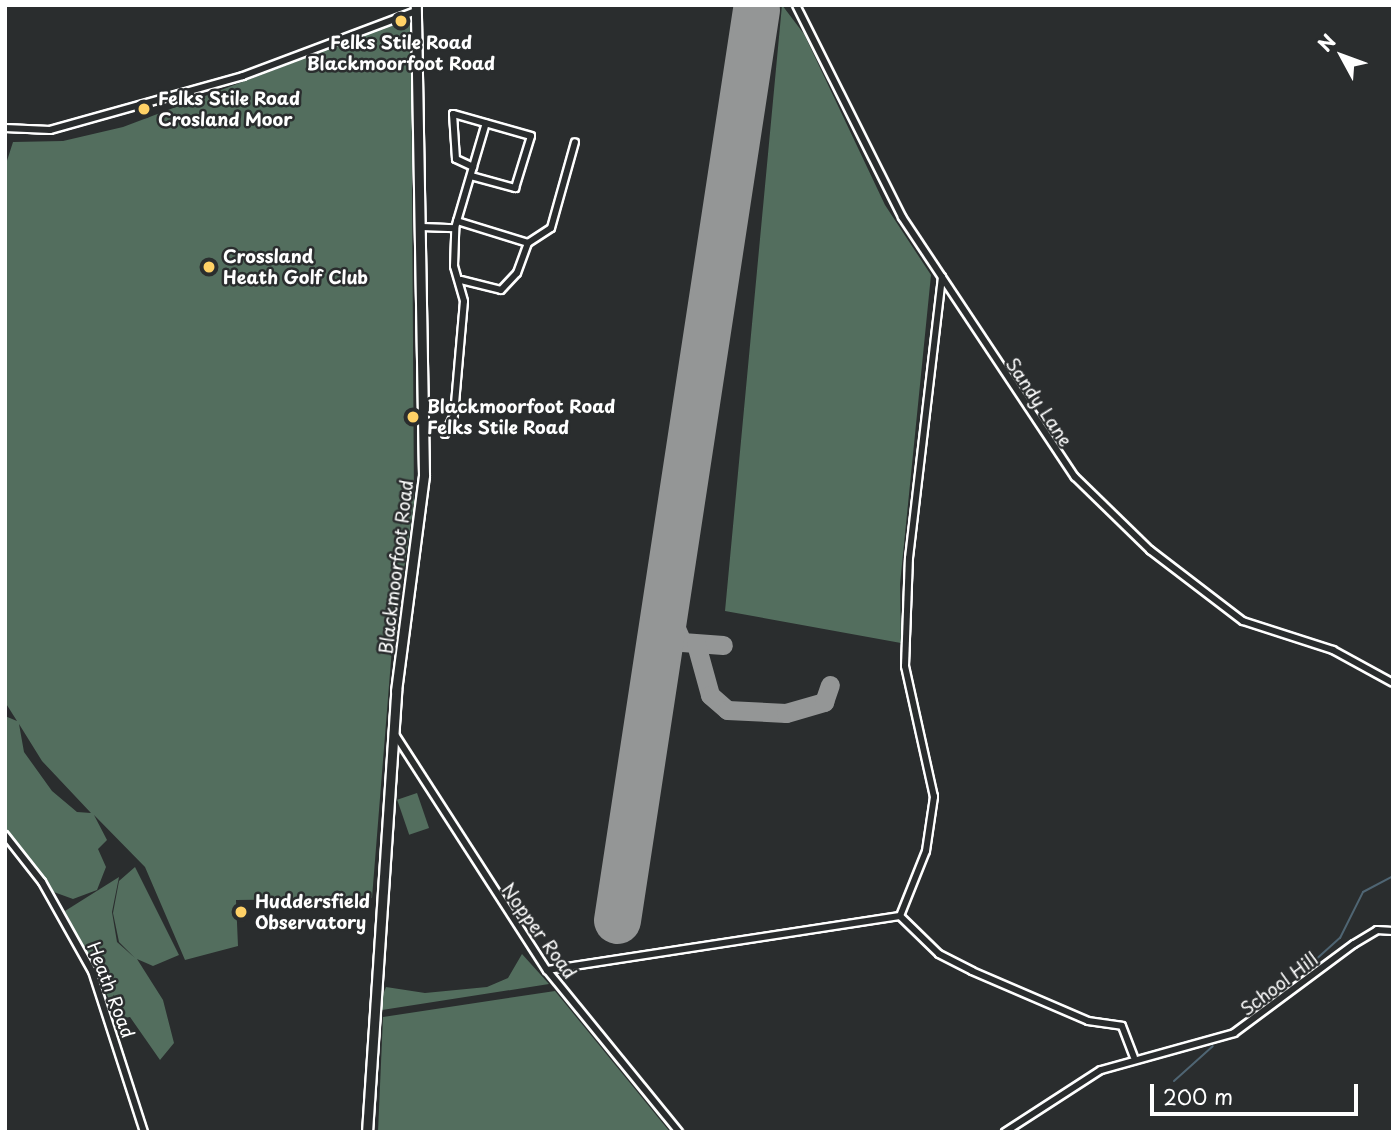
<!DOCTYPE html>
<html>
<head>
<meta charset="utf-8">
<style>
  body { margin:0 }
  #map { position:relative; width:1398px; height:1137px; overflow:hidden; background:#2a2d2e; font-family:"Playpen Sans",sans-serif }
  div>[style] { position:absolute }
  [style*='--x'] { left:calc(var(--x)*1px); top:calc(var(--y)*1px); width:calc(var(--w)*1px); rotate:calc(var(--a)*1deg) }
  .green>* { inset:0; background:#536e5e; transform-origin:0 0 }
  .stream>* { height:2px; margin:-1px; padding:0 1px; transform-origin:1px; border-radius:1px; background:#4f6573 }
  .taxiway>* { height:19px; margin:-9.5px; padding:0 9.5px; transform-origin:9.5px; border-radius:9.5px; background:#949696 }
  .runway>* { height:47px; margin:-23.5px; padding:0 23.5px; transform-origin:23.5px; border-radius:23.5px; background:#949696 }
  .roads { filter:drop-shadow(2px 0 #fff) drop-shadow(-2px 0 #fff) drop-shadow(0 2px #fff) drop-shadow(0 -2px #fff) }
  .street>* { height:6px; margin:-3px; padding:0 3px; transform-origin:3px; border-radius:3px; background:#2a2d2e }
  .secondary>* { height:9px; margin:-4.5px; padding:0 4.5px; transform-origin:4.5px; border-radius:4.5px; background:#2a2d2e }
  .dots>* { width:19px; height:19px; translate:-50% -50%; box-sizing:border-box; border:4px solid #2a2d2e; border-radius:50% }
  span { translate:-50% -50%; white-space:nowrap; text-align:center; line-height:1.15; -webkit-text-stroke:5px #2a2d2e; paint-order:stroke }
  .poi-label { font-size:18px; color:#fff; font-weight:700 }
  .left { translate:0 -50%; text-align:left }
  .street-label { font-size:18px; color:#fff }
  .frame { position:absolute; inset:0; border:7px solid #fff; pointer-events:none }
  .north { position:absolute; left:1307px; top:21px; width:70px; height:70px; -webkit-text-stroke:5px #2a2d2e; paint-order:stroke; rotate:311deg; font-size:19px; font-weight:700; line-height:28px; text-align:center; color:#fff }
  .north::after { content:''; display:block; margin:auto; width:24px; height:32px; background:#fff; clip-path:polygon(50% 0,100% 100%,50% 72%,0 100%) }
  .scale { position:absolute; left:1150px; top:1084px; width:208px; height:32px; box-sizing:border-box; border:4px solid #fff; border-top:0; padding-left:9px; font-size:21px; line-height:24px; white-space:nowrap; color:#fff; -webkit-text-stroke:5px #2a2d2e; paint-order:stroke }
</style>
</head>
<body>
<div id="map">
  <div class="green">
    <i style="clip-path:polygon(782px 5px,804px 34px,885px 205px,931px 275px,900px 584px,901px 643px,725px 611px)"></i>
    <i style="clip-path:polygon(evenodd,411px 18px,414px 503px,392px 648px,372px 898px,236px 900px,238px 946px,185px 960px,145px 867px,94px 815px,107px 840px,98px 849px,106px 867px,97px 890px,73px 899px,51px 891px,5px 828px,5px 716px,17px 721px,5px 702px,5px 167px,13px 142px,63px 141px,123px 127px,411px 18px,19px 724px,42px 761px,91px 813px,77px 812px,52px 791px,24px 752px,19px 724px)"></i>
    <i style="left:417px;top:793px;width:37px;height:21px;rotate:71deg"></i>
    <i style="clip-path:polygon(135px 867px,179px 955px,153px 966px,137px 959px,163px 1000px,174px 1043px,160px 1060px,130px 1017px,119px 1019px,65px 911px,119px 877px,112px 912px,117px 942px,135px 958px,119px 942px,113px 913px,119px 881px)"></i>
    <i style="clip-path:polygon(522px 954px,549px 984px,382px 1010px,379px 1005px,386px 987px,425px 993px,487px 987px,508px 978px)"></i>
    <i style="clip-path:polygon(555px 991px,670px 1132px,378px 1132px,383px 1017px)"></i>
  </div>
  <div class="stream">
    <i style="--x:1312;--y:963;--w:38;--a:-42"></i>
    <i style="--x:1340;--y:938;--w:51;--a:-63.4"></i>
    <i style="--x:1363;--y:892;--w:34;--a:-28"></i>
    <i style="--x:1174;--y:1081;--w:52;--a:-41.9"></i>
  </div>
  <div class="taxiway">
    <i style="--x:666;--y:605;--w:40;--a:66.6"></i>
    <i style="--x:682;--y:642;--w:41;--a:4.2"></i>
    <i style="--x:696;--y:644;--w:53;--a:74.6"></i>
    <i style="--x:710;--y:695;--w:23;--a:41"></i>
    <i style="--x:727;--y:710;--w:59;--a:2.9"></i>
    <i style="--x:786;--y:713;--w:40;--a:-16"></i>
    <i style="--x:824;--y:702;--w:18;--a:-71"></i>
  </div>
  <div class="runway">
    <i style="--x:617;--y:920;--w:921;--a:-81.32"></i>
  </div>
  <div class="roads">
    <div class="street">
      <i style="--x:796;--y:5;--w:237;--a:63.4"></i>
      <i style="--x:902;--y:217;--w:312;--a:56.4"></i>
      <i style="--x:1075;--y:477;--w:105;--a:44.2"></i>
      <i style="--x:1150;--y:550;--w:117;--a:37.4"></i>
      <i style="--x:1243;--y:621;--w:95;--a:17.9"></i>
      <i style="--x:1333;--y:650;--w:68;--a:28.8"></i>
      <i style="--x:5;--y:128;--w:45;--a:2.5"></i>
      <i style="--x:50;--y:130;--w:200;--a:-15.6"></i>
      <i style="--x:243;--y:76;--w:185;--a:-20.6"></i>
      <i style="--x:471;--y:176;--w:46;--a:15.3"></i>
      <i style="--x:515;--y:188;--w:54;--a:-72.9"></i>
      <i style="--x:531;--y:136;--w:81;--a:-164.2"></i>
      <i style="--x:453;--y:114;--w:45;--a:86.2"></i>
      <i style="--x:456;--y:159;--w:19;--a:25"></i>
      <i style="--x:457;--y:221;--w:74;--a:17.2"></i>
      <i style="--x:422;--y:227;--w:33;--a:2"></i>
      <i style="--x:528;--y:243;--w:27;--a:-33"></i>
      <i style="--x:551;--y:228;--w:89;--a:-74.4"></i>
      <i style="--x:461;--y:280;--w:41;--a:14"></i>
      <i style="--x:501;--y:290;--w:23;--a:-47"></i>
      <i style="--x:517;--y:273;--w:32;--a:-70"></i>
      <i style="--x:445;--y:434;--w:21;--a:-65"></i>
      <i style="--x:454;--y:415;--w:114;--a:-85"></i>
      <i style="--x:464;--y:301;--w:36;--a:-106"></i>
      <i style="--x:454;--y:266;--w:38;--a:-88"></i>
      <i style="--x:455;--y:228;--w:109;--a:-73.6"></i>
      <i style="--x:394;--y:733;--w:282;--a:57.2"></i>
      <i style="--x:547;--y:970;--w:209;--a:50.8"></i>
      <i style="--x:5;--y:835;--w:60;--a:51.8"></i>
      <i style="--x:42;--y:882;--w:102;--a:60.7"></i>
      <i style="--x:92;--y:971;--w:169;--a:72.1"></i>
      <i style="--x:900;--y:916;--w:70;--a:-68.2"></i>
      <i style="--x:926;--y:851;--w:55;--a:-81.6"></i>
      <i style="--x:934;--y:797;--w:134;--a:-102.5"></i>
      <i style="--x:905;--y:666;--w:108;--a:-87.9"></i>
      <i style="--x:909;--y:558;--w:283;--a:-83.3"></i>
      <i style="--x:900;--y:916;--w:54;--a:44.3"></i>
      <i style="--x:939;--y:954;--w:37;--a:27"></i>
      <i style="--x:972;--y:971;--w:126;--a:23.3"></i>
      <i style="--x:1088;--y:1021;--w:34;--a:8"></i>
      <i style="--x:1122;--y:1026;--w:33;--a:69"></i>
      <i style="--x:547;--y:970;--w:357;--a:-8.7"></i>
      <i style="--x:1005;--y:1132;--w:114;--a:-32.9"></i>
      <i style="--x:1101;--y:1070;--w:138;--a:-15.5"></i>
      <i style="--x:1234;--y:1033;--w:149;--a:-36.6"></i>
      <i style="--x:1354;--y:944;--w:27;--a:-31"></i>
      <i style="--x:1377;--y:930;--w:16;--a:4"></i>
    </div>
    <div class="secondary">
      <i style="--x:367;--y:1132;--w:442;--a:-86.2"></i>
      <i style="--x:396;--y:691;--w:218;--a:-82.6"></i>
      <i style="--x:424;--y:475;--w:470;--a:-91"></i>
    </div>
  </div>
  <div class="dots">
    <i style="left:401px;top:21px;background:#ffd166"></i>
    <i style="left:144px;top:109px;background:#ffd166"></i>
    <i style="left:209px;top:267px;background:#ffd166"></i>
    <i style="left:413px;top:417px;background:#ffd166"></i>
    <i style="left:241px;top:912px;background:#ffd166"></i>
  </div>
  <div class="poi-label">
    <span style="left:401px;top:53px">Felks Stile Road<br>Blackmoorfoot Road</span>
    <span class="left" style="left:158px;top:109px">Felks Stile Road<br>Crosland Moor</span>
    <span class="left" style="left:223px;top:267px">Crossland<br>Heath Golf Club</span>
    <span class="left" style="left:427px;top:417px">Blackmoorfoot Road<br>Felks Stile Road</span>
    <span class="left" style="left:255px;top:912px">Huddersfield<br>Observatory</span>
  </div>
  <div class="street-label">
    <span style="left:1039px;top:402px;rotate:56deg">Sandy Lane</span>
    <span style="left:396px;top:567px;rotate:-83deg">Blackmoorfoot Road</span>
    <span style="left:539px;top:931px;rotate:54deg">Nopper Road</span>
    <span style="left:1279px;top:984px;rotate:-37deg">School Hill</span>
    <span style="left:111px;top:990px;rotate:69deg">Heath Road</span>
  </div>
  <div class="frame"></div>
  <div class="north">N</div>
  <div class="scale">200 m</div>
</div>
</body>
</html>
